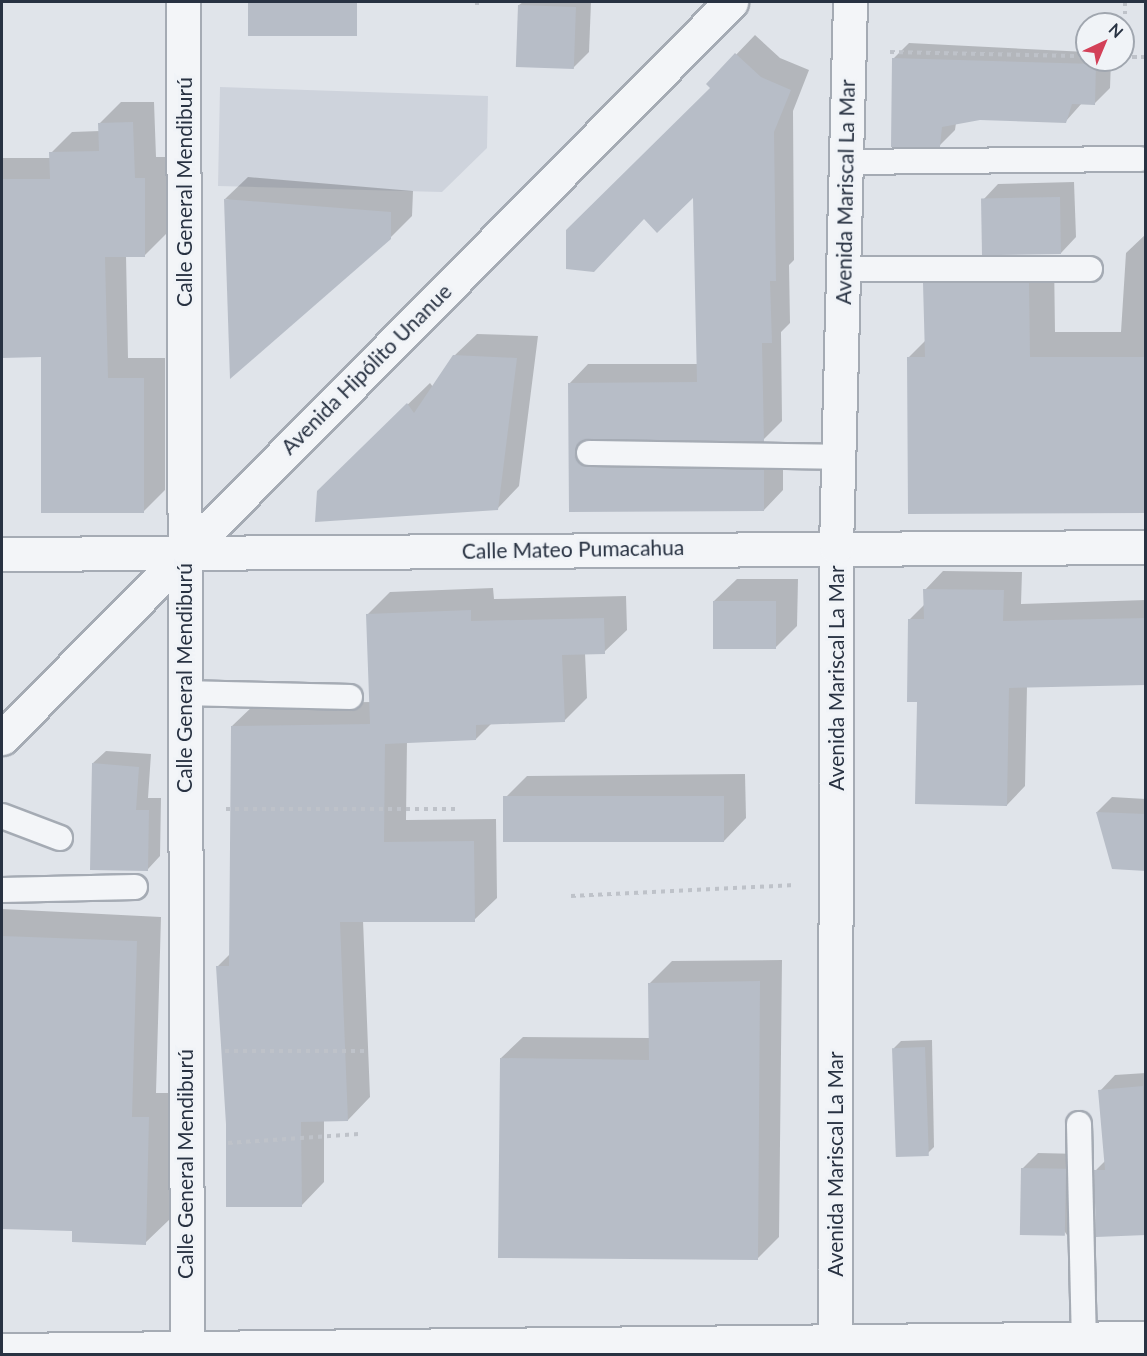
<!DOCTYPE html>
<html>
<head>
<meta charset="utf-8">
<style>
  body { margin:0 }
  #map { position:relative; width:1147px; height:1356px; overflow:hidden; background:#e0e4ea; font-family:Lato,sans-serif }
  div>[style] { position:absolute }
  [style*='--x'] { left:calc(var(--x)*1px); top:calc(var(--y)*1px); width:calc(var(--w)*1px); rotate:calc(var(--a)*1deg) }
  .built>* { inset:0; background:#ced3dc }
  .shadow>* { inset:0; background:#0003 }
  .building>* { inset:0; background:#b7bdc7; transform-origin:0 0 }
  .path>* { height:4px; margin-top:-2px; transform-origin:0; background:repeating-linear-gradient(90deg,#bec2c9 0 4.5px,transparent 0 9px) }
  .roads { filter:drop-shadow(2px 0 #a5abb4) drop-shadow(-2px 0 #a5abb4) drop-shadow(0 2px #a5abb4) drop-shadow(0 -2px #a5abb4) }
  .service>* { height:24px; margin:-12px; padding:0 12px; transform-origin:12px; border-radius:12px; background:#f3f5f8 }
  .minor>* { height:33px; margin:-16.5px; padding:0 16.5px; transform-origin:16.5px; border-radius:16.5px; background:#f3f5f8 }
  .tertiary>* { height:33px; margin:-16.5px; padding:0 16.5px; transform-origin:16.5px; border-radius:16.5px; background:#f3f5f8 }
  span { translate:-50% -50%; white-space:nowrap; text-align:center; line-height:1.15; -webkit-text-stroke:6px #f0f3f7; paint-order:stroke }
  .street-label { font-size:21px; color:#283242 }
  .frame { position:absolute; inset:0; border:3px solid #283242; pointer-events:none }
  .north { position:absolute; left:1075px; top:12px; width:60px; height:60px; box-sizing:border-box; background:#f0f3f7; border:2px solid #a0a6af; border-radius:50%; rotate:44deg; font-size:16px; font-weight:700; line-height:24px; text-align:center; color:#283242 }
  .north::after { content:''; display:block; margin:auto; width:21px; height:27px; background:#d34058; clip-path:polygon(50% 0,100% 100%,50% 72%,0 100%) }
</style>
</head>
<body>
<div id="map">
  <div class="built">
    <i style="clip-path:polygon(220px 87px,488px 96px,487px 148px,442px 192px,218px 186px)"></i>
  </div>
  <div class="shadow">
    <i style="clip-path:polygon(249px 2px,325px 2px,325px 18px,250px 34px)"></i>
    <i style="clip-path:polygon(523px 2px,591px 2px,589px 52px,573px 68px,519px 5px)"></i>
    <i style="clip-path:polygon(755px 35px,780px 58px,809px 70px,793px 111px,794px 260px,789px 265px,790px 323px,781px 332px,782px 421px,763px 440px,595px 437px,600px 446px,783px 451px,783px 490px,764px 510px,571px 511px,569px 384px,588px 364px,698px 364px,712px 87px,708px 84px)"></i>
    <i style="clip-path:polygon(909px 43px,1087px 52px,1087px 60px,1111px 60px,1110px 88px,1095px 103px,1082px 103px,1066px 121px,980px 119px,956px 123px,955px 130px,940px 145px,893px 59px)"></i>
    <i style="clip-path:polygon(121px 102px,154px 102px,156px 157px,166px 157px,166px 234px,145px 255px,126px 255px,128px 358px,165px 358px,165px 490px,143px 512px,43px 356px,2px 356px,2px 158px,51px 158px,51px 153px,72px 132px,100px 131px,99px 124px)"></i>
    <i style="clip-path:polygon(248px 177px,413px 191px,412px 216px,390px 238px,225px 199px)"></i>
    <i style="clip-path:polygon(1074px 182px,1076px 237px,1061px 253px,983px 200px,998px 184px)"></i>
    <i style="clip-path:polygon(1146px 234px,1146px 512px,908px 358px,926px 340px,924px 284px,950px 258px,1054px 258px,1055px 332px,1121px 332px,1126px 253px)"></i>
    <i style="clip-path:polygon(477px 334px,538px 336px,519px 486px,497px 509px,341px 469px,430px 383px,433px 387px,454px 356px)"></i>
    <i style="clip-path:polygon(943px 571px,1022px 572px,1021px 604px,1146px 600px,1146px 683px,1027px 686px,1025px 786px,1007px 805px,919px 700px,909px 620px,925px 604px,925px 590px)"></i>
    <i style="clip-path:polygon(737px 579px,798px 579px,797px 626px,775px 648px,714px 601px)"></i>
    <i style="clip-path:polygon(493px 588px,494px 599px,626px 596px,627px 630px,604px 652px,585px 653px,587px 698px,564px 721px,492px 723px,476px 739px,407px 741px,406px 820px,496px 819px,497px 898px,474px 920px,363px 920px,370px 1097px,348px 1120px,324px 1120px,324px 1182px,302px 1205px,228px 1124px,217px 967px,231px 953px,232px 726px,255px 704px,371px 702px,367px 615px,390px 592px)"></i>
    <i style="clip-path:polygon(106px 751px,151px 754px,148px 798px,161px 798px,160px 856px,148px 869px,93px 763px)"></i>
    <i style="clip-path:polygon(745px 774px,746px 818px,724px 841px,504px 799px,527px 776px)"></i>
    <i style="clip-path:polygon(1112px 797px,1146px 799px,1146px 869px,1097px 812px)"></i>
    <i style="clip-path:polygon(2px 909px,161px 917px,156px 1093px,173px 1093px,170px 1219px,145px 1243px,74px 1230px,2px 1228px)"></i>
    <i style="clip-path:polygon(782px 960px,779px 1237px,757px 1259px,501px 1058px,523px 1037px,650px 1038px,650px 983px,672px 961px)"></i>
    <i style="clip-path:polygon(932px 1040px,934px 1147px,927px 1154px,894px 1048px,901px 1041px)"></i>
    <i style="clip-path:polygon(1146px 1073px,1146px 1233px,1096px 1170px,1106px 1160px,1100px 1091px,1115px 1075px)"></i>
    <i style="clip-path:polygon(1038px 1153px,1081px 1154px,1082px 1219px,1067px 1235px,1022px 1169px)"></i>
  </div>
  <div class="building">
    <i style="left:248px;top:2px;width:109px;height:34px"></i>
    <i style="left:518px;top:5px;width:58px;height:62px;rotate:2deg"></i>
    <i style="clip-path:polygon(735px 53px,761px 77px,791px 90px,774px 132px,776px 281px,770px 281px,772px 343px,762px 343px,764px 442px,589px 439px,577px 445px,575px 453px,581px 465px,589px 467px,764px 470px,764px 511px,569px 512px,568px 383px,697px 382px,693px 198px,657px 233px,644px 219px,594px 272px,566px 269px,566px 230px,710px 88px,706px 84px)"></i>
    <i style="clip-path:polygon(892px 58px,1096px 64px,1095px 105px,1072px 104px,1066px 123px,980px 120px,942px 127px,940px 147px,891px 147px)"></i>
    <i style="clip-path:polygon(133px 122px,135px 178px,145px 178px,145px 257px,105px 257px,108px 378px,144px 378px,144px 513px,41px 513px,41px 357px,2px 358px,2px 179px,50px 179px,49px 152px,99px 151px,98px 123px)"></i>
    <i style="left:1060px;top:197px;width:57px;height:79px;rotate:89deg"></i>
    <i style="clip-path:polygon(224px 199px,391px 212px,391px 239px,230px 379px)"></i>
    <i style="clip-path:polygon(923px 283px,1029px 283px,1030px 357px,1146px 357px,1146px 513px,908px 514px,907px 357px,925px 357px)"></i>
    <i style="clip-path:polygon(453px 355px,517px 358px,498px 510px,315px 522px,317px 491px,407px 403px,414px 413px)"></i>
    <i style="clip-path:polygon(923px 589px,1004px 590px,1003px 621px,1146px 618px,1146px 685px,1009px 688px,1007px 806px,915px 804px,917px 702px,907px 702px,908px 619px,924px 619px)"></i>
    <i style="left:713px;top:601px;width:63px;height:48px"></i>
    <i style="clip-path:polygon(471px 610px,471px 621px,604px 618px,605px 654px,562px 655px,565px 722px,476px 725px,476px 740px,385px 744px,384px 842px,474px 841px,475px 922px,340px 922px,348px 1121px,301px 1122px,302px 1207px,226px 1207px,226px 1124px,216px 966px,229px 966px,231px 726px,370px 724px,366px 614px)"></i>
    <i style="clip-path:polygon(92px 763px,139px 767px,136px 810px,149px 810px,148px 871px,90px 870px)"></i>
    <i style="left:724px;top:796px;width:46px;height:221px;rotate:90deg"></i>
    <i style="clip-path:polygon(1096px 812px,1146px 814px,1146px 871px,1112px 869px)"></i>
    <i style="clip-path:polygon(2px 936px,137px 941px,132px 1117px,149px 1117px,146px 1245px,72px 1242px,72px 1231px,2px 1229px)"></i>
    <i style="clip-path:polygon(760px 981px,758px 1260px,498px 1258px,500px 1058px,649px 1060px,648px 983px)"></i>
    <i style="left:925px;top:1047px;width:109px;height:33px;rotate:88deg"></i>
    <i style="clip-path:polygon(1143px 1086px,1146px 1235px,1096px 1237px,1094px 1170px,1105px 1170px,1098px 1090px)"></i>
    <i style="left:1021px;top:1168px;width:45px;height:67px;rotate:1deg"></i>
  </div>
  <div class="path">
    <i style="--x:477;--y:2;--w:3;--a:90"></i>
    <i style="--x:1125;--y:2;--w:12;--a:90"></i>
    <i style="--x:890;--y:52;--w:197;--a:1.2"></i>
    <i style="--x:1123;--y:57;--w:23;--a:0"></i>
    <i style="--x:226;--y:809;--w:233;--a:0"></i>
    <i style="--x:571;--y:896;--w:224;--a:-2.8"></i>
    <i style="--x:225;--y:1051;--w:141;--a:0"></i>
    <i style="--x:228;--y:1143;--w:131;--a:-3.9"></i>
  </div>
  <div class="roads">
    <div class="service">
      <i style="--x:846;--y:162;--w:294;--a:-0.6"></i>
      <i style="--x:844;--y:269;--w:246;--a:0"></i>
      <i style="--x:589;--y:453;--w:249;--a:0.9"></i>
      <i style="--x:184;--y:693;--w:166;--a:1.4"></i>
      <i style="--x:2;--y:816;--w:62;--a:20.8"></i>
      <i style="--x:2;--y:890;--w:133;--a:-1.3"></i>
      <i style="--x:1079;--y:1124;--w:214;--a:88.7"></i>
    </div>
    <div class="minor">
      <i style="--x:183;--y:2;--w:1352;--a:89.83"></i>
      <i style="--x:2;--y:554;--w:1144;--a:-0.35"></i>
      <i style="--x:2;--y:1350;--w:1144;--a:-0.6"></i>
      <i style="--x:835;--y:1354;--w:807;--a:-89.93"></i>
      <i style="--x:836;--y:547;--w:545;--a:-88.53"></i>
    </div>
    <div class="tertiary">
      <i style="--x:2;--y:738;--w:1036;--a:-45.27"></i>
    </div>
  </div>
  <div class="street-label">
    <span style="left:184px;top:192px;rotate:-90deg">Calle General Mendiburú</span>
    <span style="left:845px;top:192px;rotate:-89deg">Avenida Mariscal La Mar</span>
    <span style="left:366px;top:369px;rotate:-45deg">Avenida Hipólito Unanue</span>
    <span style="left:573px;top:549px;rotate:-1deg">Calle Mateo Pumacahua</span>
    <span style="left:184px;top:678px;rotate:-90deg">Calle General Mendiburú</span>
    <span style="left:836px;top:678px;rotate:-90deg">Avenida Mariscal La Mar</span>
    <span style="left:185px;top:1164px;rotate:-90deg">Calle General Mendiburú</span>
    <span style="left:835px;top:1164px;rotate:-90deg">Avenida Mariscal La Mar</span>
  </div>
  <div class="frame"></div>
  <div class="north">N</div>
</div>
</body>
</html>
